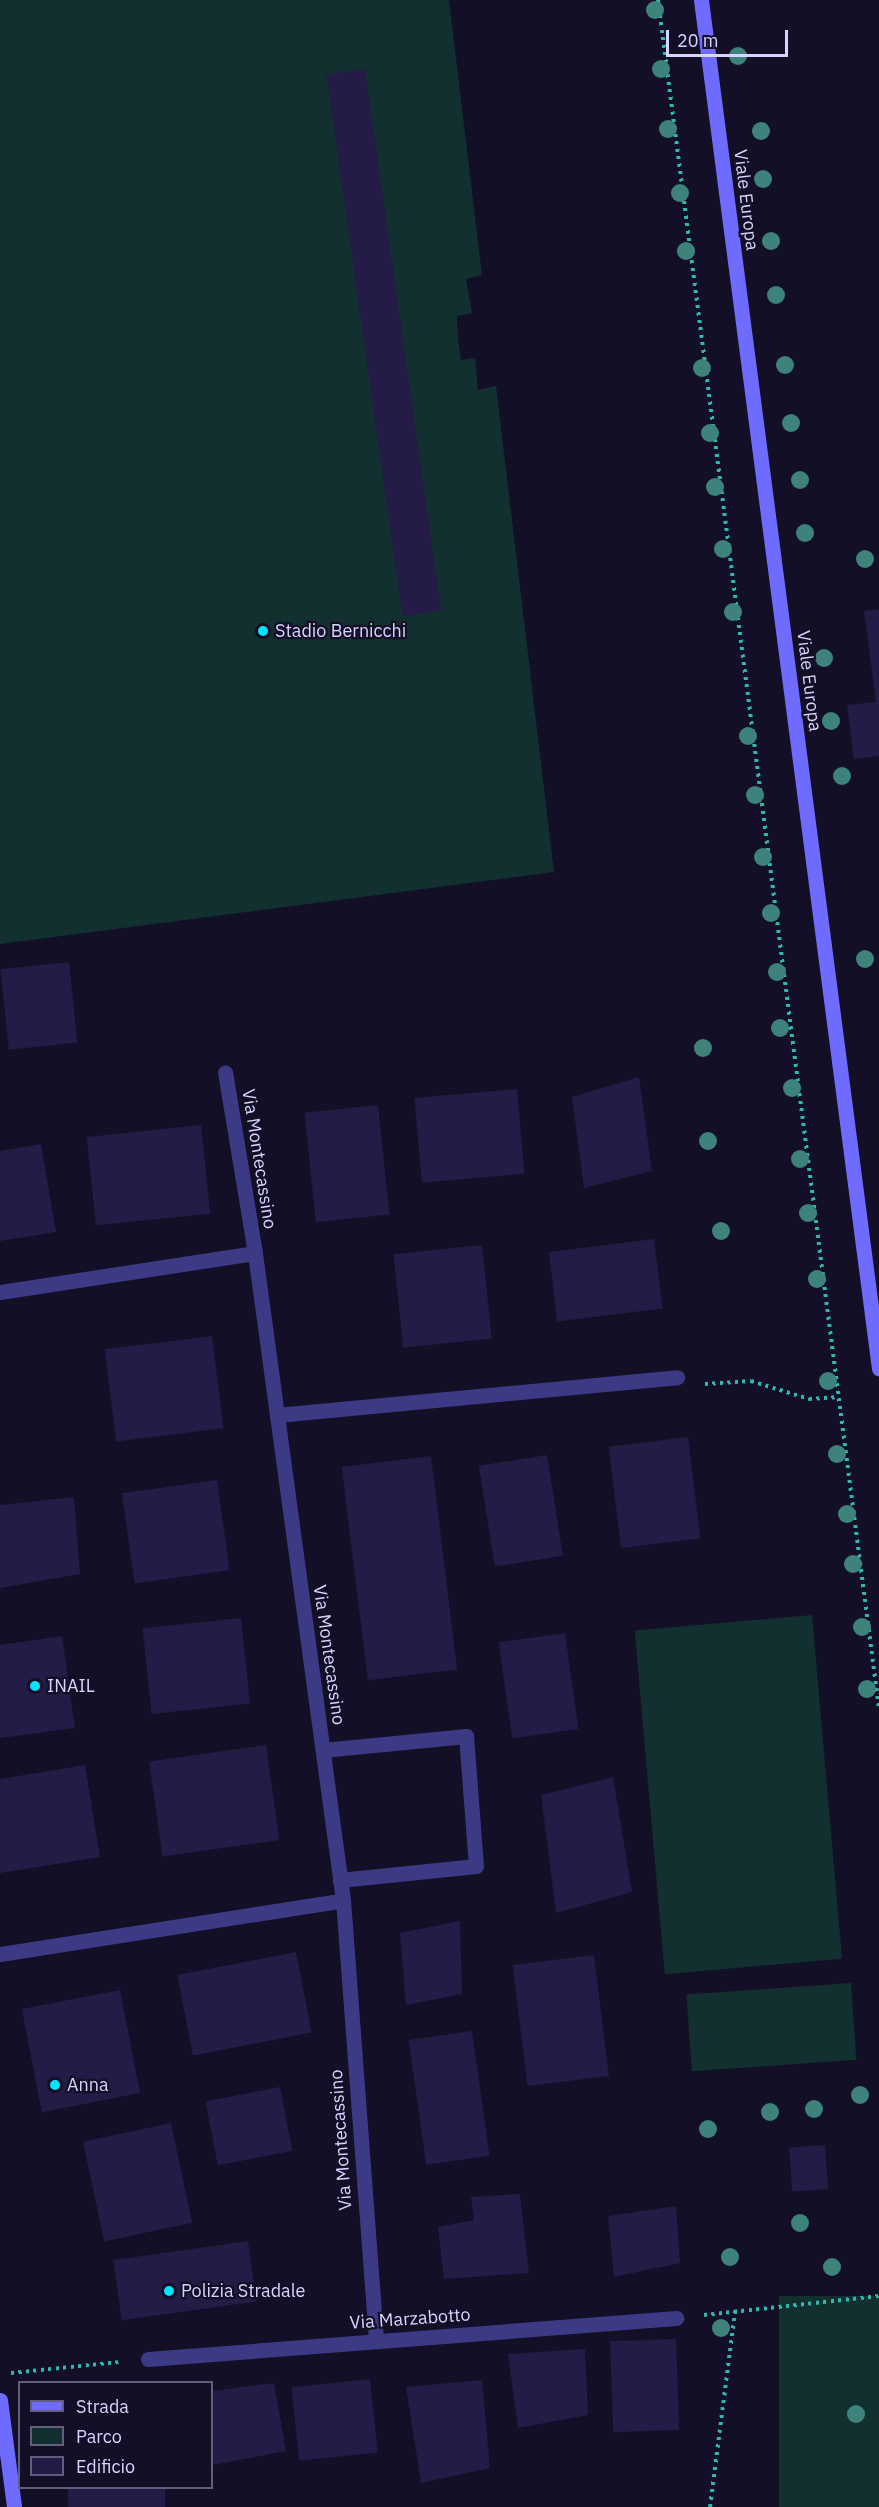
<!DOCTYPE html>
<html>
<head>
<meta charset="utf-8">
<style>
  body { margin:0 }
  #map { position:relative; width:879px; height:2507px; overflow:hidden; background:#130f26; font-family:"IBM Plex Sans",sans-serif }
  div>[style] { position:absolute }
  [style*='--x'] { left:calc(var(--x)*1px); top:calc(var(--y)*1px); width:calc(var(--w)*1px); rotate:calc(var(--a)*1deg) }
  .green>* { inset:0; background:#12302f; transform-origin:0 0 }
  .building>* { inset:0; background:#241b47; transform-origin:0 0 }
  .path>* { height:4px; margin-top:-2px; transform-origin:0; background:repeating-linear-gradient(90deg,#2fb8b0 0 3px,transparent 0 7.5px) }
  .minor>* { height:15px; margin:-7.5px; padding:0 7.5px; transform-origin:7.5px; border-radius:7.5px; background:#3d3a85 }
  .secondary>* { height:15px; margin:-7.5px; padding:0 7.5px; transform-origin:7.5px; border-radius:7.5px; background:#6f6bff }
  .trees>* { width:18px; height:18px; margin:-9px; border-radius:50%; background:#3d827b }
  .dots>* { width:16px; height:16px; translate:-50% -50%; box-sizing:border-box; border:3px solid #130f26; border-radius:50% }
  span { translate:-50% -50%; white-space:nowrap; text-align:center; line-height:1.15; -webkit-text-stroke:4.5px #130f26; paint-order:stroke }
  .street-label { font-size:18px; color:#d9d4ff }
  .poi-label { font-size:18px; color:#d9d4ff }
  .left { translate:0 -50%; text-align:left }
  .legend { position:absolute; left:18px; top:2381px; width:195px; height:108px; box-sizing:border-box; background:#130f26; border:2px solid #625e7d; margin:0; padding:8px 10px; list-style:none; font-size:18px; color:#d9d4ff }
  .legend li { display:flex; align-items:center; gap:12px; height:30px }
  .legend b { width:30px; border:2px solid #625e7d }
  .scale { position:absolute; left:666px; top:30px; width:122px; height:27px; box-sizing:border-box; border:3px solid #d9d4ff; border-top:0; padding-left:8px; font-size:18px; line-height:21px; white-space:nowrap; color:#d9d4ff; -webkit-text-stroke:4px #130f26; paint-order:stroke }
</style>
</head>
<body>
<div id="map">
  <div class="green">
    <i style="clip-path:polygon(0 0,449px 0,482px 275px,466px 279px,472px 313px,457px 316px,458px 337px,461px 360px,475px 358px,478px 390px,496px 386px,554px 872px,0 944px)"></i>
    <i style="left:812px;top:1615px;width:345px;height:178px;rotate:85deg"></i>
    <i style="left:851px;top:1983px;width:77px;height:165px;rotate:86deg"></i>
    <i style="left:879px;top:2296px;width:211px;height:100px;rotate:90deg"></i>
  </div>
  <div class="building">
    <i style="left:365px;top:69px;width:547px;height:39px;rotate:82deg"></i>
    <i style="clip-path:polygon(879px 609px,879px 756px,854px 759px,847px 705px,876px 702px,864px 611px)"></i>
    <i style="left:69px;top:962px;width:81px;height:69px;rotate:84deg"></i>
    <i style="clip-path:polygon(639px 1077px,652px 1171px,584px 1188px,572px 1097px)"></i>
    <i style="left:517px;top:1089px;width:85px;height:103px;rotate:85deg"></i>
    <i style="left:378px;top:1105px;width:110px;height:74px;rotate:84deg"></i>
    <i style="left:201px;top:1125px;width:89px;height:115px;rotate:84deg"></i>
    <i style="clip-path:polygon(41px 1144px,56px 1232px,0 1241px,0 1151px)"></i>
    <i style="left:654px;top:1239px;width:70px;height:106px;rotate:83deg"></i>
    <i style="left:482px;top:1245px;width:94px;height:89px;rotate:84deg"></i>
    <i style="left:212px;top:1336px;width:93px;height:108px;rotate:83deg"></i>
    <i style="left:688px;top:1437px;width:102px;height:80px;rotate:83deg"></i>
    <i style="left:547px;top:1455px;width:102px;height:69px;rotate:81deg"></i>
    <i style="left:431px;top:1456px;width:215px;height:90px;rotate:83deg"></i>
    <i style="left:217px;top:1480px;width:91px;height:96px;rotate:82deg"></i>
    <i style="clip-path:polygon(74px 1497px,80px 1574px,0 1588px,0 1505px)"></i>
    <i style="left:241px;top:1618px;width:86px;height:99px;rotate:84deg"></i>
    <i style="left:565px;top:1633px;width:97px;height:67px;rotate:82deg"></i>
    <i style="clip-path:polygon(62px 1636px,75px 1728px,0 1738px,0 1645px)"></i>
    <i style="left:266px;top:1745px;width:96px;height:118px;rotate:82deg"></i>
    <i style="clip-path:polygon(85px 1765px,100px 1857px,0 1873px,0 1779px)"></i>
    <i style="clip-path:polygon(613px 1777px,632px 1892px,556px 1913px,541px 1795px)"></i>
    <i style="clip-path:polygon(460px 1921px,462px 1994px,406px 2005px,400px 1933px)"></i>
    <i style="left:296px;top:1952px;width:82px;height:121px;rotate:79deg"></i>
    <i style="left:594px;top:1955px;width:122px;height:82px;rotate:83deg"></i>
    <i style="left:120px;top:1990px;width:105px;height:100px;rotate:79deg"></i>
    <i style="left:472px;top:2031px;width:126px;height:64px;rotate:82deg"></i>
    <i style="left:280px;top:2087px;width:65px;height:76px;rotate:79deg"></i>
    <i style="left:171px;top:2123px;width:102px;height:90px;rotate:78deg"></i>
    <i style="left:825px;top:2145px;width:44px;height:36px;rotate:86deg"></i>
    <i style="clip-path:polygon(520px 2194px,529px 2273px,444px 2279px,438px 2227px,474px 2220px,471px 2197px)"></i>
    <i style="clip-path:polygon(676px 2206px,680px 2263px,614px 2277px,608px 2216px)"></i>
    <i style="left:248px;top:2241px;width:61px;height:136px;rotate:82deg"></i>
    <i style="left:676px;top:2339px;width:91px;height:66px;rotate:88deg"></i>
    <i style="clip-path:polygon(585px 2349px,588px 2415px,518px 2428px,508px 2354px)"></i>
    <i style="left:370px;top:2379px;width:74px;height:79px;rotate:84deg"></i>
    <i style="clip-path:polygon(482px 2380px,490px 2468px,421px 2483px,406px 2387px)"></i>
    <i style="clip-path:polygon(274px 2383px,286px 2451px,213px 2465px,212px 2391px)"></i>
    <i style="left:68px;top:2488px;width:97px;height:19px"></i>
  </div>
  <div class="path">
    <i style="--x:658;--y:0;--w:1722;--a:82.63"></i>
    <i style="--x:705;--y:1384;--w:46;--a:-3.7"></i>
    <i style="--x:751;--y:1381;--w:61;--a:17.2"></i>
    <i style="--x:809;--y:1399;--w:30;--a:-4"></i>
    <i style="--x:704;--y:2315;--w:176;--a:-6.2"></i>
    <i style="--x:11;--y:2373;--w:110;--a:-5.8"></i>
    <i style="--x:710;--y:2507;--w:198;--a:-82.7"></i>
  </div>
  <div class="minor">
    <i style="--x:0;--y:1292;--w:258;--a:-8.7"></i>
    <i style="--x:277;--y:1415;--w:402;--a:-5.4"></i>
    <i style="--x:323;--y:1750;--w:144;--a:-5.6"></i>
    <i style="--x:466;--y:1736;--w:130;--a:85.6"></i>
    <i style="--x:476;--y:1866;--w:137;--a:174.1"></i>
    <i style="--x:343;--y:1900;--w:442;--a:85.7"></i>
    <i style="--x:0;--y:1954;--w:347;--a:-8.9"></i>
    <i style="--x:343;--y:1900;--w:653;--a:-97.75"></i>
    <i style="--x:255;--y:1253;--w:183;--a:-99.4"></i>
    <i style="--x:148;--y:2359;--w:530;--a:-4.44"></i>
  </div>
  <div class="secondary">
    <i style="--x:701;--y:0;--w:1380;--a:82.59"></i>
    <i style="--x:0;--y:2400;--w:108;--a:82.5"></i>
  </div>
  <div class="trees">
    <i style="left:655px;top:10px"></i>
    <i style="left:738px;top:56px"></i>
    <i style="left:661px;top:69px"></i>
    <i style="left:668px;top:129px"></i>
    <i style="left:761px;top:131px"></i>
    <i style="left:763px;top:179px"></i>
    <i style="left:680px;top:193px"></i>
    <i style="left:771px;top:241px"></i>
    <i style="left:686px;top:251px"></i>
    <i style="left:776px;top:295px"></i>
    <i style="left:785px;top:365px"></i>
    <i style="left:702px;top:368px"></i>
    <i style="left:791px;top:423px"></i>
    <i style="left:710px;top:433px"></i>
    <i style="left:800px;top:480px"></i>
    <i style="left:715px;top:487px"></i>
    <i style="left:805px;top:533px"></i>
    <i style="left:723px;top:549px"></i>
    <i style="left:865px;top:559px"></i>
    <i style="left:733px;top:612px"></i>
    <i style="left:824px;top:658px"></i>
    <i style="left:831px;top:721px"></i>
    <i style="left:748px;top:736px"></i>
    <i style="left:842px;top:776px"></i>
    <i style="left:755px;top:795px"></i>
    <i style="left:763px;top:857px"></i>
    <i style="left:771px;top:913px"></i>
    <i style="left:865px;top:959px"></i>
    <i style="left:777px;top:972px"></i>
    <i style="left:780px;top:1028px"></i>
    <i style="left:703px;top:1048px"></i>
    <i style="left:792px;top:1088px"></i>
    <i style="left:708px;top:1141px"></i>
    <i style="left:800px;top:1159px"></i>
    <i style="left:808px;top:1213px"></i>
    <i style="left:721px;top:1231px"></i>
    <i style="left:817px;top:1279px"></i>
    <i style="left:828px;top:1381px"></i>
    <i style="left:837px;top:1454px"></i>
    <i style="left:847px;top:1514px"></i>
    <i style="left:853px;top:1564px"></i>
    <i style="left:862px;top:1627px"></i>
    <i style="left:867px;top:1689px"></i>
    <i style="left:860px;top:2095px"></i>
    <i style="left:814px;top:2109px"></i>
    <i style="left:770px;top:2112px"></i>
    <i style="left:708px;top:2129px"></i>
    <i style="left:800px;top:2223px"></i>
    <i style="left:730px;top:2257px"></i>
    <i style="left:832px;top:2267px"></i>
    <i style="left:721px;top:2328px"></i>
    <i style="left:856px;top:2414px"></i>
  </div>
  <div class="dots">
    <i style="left:263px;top:631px;background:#00e5ff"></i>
    <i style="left:35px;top:1686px;background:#00e5ff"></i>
    <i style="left:55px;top:2085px;background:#00e5ff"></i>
    <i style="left:169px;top:2291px;background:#00e5ff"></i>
  </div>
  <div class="street-label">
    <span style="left:746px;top:200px;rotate:83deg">Viale Europa</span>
    <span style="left:809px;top:681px;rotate:83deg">Viale Europa</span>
    <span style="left:259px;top:1159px;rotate:81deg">Via Montecassino</span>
    <span style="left:329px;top:1655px;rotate:82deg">Via Montecassino</span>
    <span style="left:341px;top:2140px;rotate:-94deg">Via Montecassino</span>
    <span style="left:410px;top:2319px;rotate:-4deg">Via Marzabotto</span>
  </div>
  <div class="poi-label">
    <span class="left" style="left:275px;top:631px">Stadio Bernicchi</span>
    <span class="left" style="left:47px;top:1686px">INAIL</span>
    <span class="left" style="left:67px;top:2085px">Anna</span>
    <span class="left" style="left:181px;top:2291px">Polizia Stradale</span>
  </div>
  <ul class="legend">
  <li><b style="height:8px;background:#6f6bff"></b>Strada</li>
  <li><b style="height:16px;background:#12302f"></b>Parco</li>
  <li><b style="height:16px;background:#241b47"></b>Edificio</li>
  </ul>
  <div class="scale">20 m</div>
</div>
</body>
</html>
